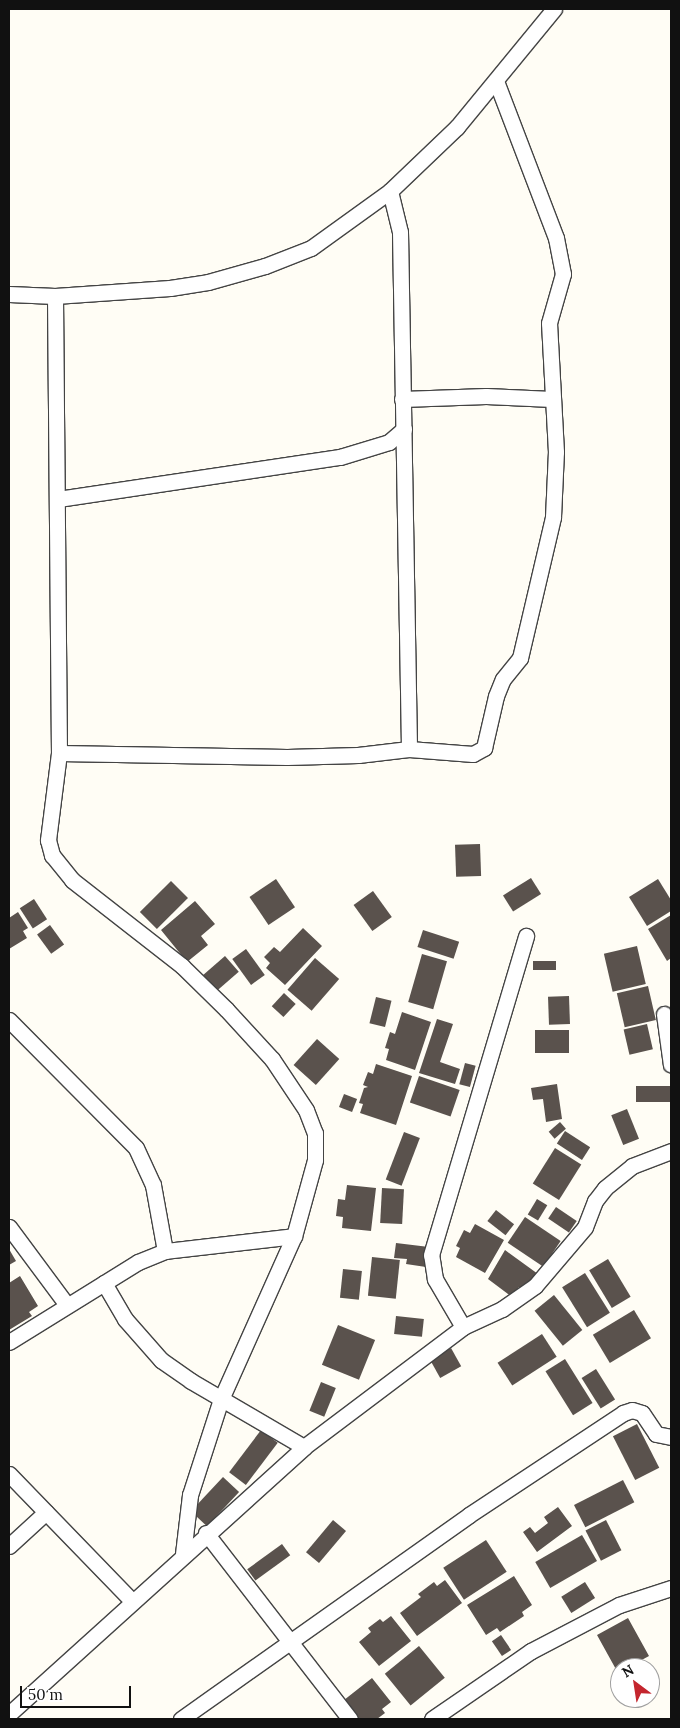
<!DOCTYPE html>
<html>
<head>
<meta charset="utf-8">
<style>
  body { margin:0 }
  #map { position:relative; width:680px; height:1728px; overflow:hidden; background:#fffdf5; font-family:Lora,serif }
  div>[style] { position:absolute }
  [style*='--x'] { left:calc(var(--x)*1px); top:calc(var(--y)*1px); width:calc(var(--w)*1px); rotate:calc(var(--a)*1deg) }
  .building>* { inset:0; background:#5a524d; transform-origin:0 0 }
  .roads { filter:drop-shadow(1px 0 #444) drop-shadow(-1px 0 #444) drop-shadow(0 1px #444) drop-shadow(0 -1px #444) }
  .minor>* { height:15px; margin:-7.5px; padding:0 7.5px; transform-origin:7.5px; border-radius:7.5px; background:#fff }
  span { translate:-50% -50%; white-space:nowrap; text-align:center; line-height:1.15; -webkit-text-stroke:5px #fff; paint-order:stroke }
  .frame { position:absolute; inset:0; border:10px solid #111; pointer-events:none }
  .north { position:absolute; left:610px; top:1658px; width:50px; height:50px; box-sizing:border-box; background:#fff; border:1px solid #a0a0a0; border-radius:50%; rotate:329deg; font-size:14px; font-weight:700; line-height:20px; text-align:center; color:#111 }
  .north::after { content:''; display:block; margin:auto; width:18px; height:22px; background:#c4262e; clip-path:polygon(50% 0,100% 100%,50% 72%,0 100%) }
  .scale { position:absolute; left:20px; top:1686px; width:111px; height:22px; box-sizing:border-box; border:2px solid #111; border-top:0; padding-left:6px; font-size:15px; line-height:18px; white-space:nowrap; color:#111; -webkit-text-stroke:4px #fff; paint-order:stroke }
</style>
</head>
<body>
<div id="map">
  <div class="building">
    <i style="left:480px;top:844px;width:32px;height:25px;rotate:88deg"></i>
    <i style="left:531px;top:878px;width:19px;height:33px;rotate:58deg"></i>
    <i style="left:276px;top:879px;width:34px;height:32px;rotate:56deg"></i>
    <i style="clip-path:polygon(658px 879px,671px 900px,671px 911px,647px 926px,629px 897px)"></i>
    <i style="left:171px;top:881px;width:24px;height:44px;rotate:45deg"></i>
    <i style="left:373px;top:891px;width:32px;height:24px;rotate:54deg"></i>
    <i style="left:34px;top:899px;width:24px;height:17px;rotate:57deg"></i>
    <i style="clip-path:polygon(195px 901px,215px 924px,201px 936px,208px 945px,187px 962px,161px 930px)"></i>
    <i style="clip-path:polygon(18px 912px,28px 928px,23px 931px,27px 938px,9px 949px,9px 918px)"></i>
    <i style="clip-path:polygon(671px 915px,671px 958px,667px 961px,648px 929px)"></i>
    <i style="left:50px;top:925px;width:24px;height:16px;rotate:54deg"></i>
    <i style="clip-path:polygon(303px 928px,322px 946px,285px 985px,266px 968px,270px 963px,264px 957px,274px 947px,280px 952px)"></i>
    <i style="left:423px;top:930px;width:38px;height:18px;rotate:18deg"></i>
    <i style="left:637px;top:946px;width:39px;height:34px;rotate:77deg"></i>
    <i style="left:246px;top:949px;width:32px;height:17px;rotate:54deg"></i>
    <i style="left:422px;top:954px;width:26px;height:50px;rotate:16deg"></i>
    <i style="left:225px;top:956px;width:21px;height:32px;rotate:49deg"></i>
    <i style="left:315px;top:958px;width:32px;height:42px;rotate:41deg"></i>
    <i style="left:533px;top:961px;width:23px;height:9px"></i>
    <i style="left:648px;top:986px;width:35px;height:32px;rotate:77deg"></i>
    <i style="left:284px;top:993px;width:16px;height:18px;rotate:43deg"></i>
    <i style="left:569px;top:996px;width:28px;height:21px;rotate:88deg"></i>
    <i style="left:376px;top:997px;width:16px;height:27px;rotate:14deg"></i>
    <i style="clip-path:polygon(402px 1012px,431px 1022px,415px 1070px,386px 1060px,389px 1049px,385px 1048px,390px 1032px,395px 1034px)"></i>
    <i style="clip-path:polygon(437px 1019px,453px 1024px,440px 1062px,460px 1069px,455px 1084px,419px 1073px)"></i>
    <i style="left:647px;top:1024px;width:26px;height:24px;rotate:77deg"></i>
    <i style="left:569px;top:1030px;width:23px;height:34px;rotate:90deg"></i>
    <i style="left:317px;top:1039px;width:30px;height:35px;rotate:42deg"></i>
    <i style="left:465px;top:1063px;width:11px;height:22px;rotate:15deg"></i>
    <i style="clip-path:polygon(376px 1064px,412px 1076px,396px 1125px,360px 1113px,363px 1104px,359px 1103px,364px 1088px,368px 1087px,363px 1085px,368px 1072px,373px 1074px)"></i>
    <i style="left:419px;top:1076px;width:43px;height:28px;rotate:19deg"></i>
    <i style="clip-path:polygon(557px 1084px,562px 1119px,546px 1122px,543px 1099px,533px 1100px,531px 1088px)"></i>
    <i style="left:671px;top:1086px;width:16px;height:35px;rotate:90deg"></i>
    <i style="left:344px;top:1094px;width:14px;height:14px;rotate:21deg"></i>
    <i style="left:627px;top:1109px;width:32px;height:17px;rotate:68deg"></i>
    <i style="left:560px;top:1122px;width:9px;height:15px;rotate:49deg"></i>
    <i style="left:565px;top:1131px;width:30px;height:15px;rotate:33deg"></i>
    <i style="left:404px;top:1132px;width:17px;height:51px;rotate:21deg"></i>
    <i style="left:555px;top:1148px;width:31px;height:42px;rotate:32deg"></i>
    <i style="clip-path:polygon(347px 1185px,376px 1188px,371px 1231px,342px 1228px,343px 1217px,336px 1216px,338px 1199px,345px 1200px)"></i>
    <i style="left:382px;top:1188px;width:22px;height:35px;rotate:3deg"></i>
    <i style="left:537px;top:1199px;width:12px;height:18px;rotate:31deg"></i>
    <i style="left:556px;top:1207px;width:25px;height:14px;rotate:34deg"></i>
    <i style="left:496px;top:1210px;width:23px;height:14px;rotate:38deg"></i>
    <i style="left:525px;top:1217px;width:43px;height:31px;rotate:34deg"></i>
    <i style="clip-path:polygon(475px 1224px,504px 1240px,485px 1273px,456px 1257px,460px 1248px,456px 1246px,464px 1230px,470px 1233px)"></i>
    <i style="clip-path:polygon(396px 1243px,429px 1247px,426px 1267px,406px 1264px,407px 1259px,394px 1258px)"></i>
    <i style="clip-path:polygon(9px 1249px,16px 1261px,9px 1265px)"></i>
    <i style="clip-path:polygon(505px 1250px,538px 1274px,525px 1292px,519px 1287px,512px 1297px,488px 1279px)"></i>
    <i style="left:372px;top:1257px;width:28px;height:39px;rotate:6deg"></i>
    <i style="left:608px;top:1259px;width:44px;height:22px;rotate:59deg"></i>
    <i style="left:343px;top:1269px;width:19px;height:29px;rotate:6deg"></i>
    <i style="left:585px;top:1273px;width:47px;height:27px;rotate:58deg"></i>
    <i style="clip-path:polygon(20px 1276px,38px 1306px,29px 1312px,32px 1316px,9px 1330px,9px 1283px)"></i>
    <i style="left:554px;top:1295px;width:45px;height:25px;rotate:51deg"></i>
    <i style="left:634px;top:1310px;width:33px;height:48px;rotate:59deg"></i>
    <i style="left:396px;top:1316px;width:28px;height:18px;rotate:6deg"></i>
    <i style="left:338px;top:1325px;width:40px;height:43px;rotate:22deg"></i>
    <i style="left:542px;top:1334px;width:27px;height:53px;rotate:57deg"></i>
    <i style="left:451px;top:1348px;width:21px;height:24px;rotate:61deg"></i>
    <i style="left:565px;top:1359px;width:52px;height:23px;rotate:58deg"></i>
    <i style="left:596px;top:1369px;width:36px;height:17px;rotate:58deg"></i>
    <i style="left:321px;top:1382px;width:16px;height:31px;rotate:22deg"></i>
    <i style="left:637px;top:1424px;width:49px;height:27px;rotate:63deg"></i>
    <i style="left:261px;top:1430px;width:21px;height:53px;rotate:37deg"></i>
    <i style="left:223px;top:1477px;width:22px;height:47px;rotate:43deg"></i>
    <i style="left:623px;top:1480px;width:25px;height:55px;rotate:63deg"></i>
    <i style="clip-path:polygon(558px 1507px,572px 1526px,537px 1552px,523px 1532px,530px 1527px,535px 1533px,548px 1523px,544px 1517px)"></i>
    <i style="left:333px;top:1520px;width:17px;height:42px;rotate:40deg"></i>
    <i style="left:606px;top:1520px;width:34px;height:23px;rotate:63deg"></i>
    <i style="left:582px;top:1535px;width:30px;height:54px;rotate:60deg"></i>
    <i style="left:486px;top:1540px;width:38px;height:51px;rotate:57deg"></i>
    <i style="left:282px;top:1544px;width:14px;height:43px;rotate:54deg"></i>
    <i style="clip-path:polygon(514px 1576px,532px 1605px,522px 1612px,524px 1616px,500px 1632px,497px 1628px,486px 1635px,467px 1605px)"></i>
    <i style="clip-path:polygon(445px 1580px,462px 1603px,417px 1636px,400px 1613px,421px 1597px,418px 1594px,434px 1582px,437px 1586px)"></i>
    <i style="left:585px;top:1582px;width:19px;height:28px;rotate:58deg"></i>
    <i style="clip-path:polygon(391px 1616px,411px 1641px,379px 1666px,359px 1642px,371px 1632px,368px 1628px,380px 1619px,383px 1622px)"></i>
    <i style="clip-path:polygon(628px 1618px,649px 1656px,627px 1668px,620px 1668px,618px 1673px,597px 1635px)"></i>
    <i style="left:501px;top:1635px;width:18px;height:11px;rotate:56deg"></i>
    <i style="left:419px;top:1646px;width:41px;height:44px;rotate:51deg"></i>
    <i style="clip-path:polygon(372px 1678px,391px 1702px,382px 1709px,385px 1713px,377px 1719px,351px 1719px,339px 1704px)"></i>
  </div>
  <div class="roads">
    <div class="minor">
      <i style="--x:390;--y:191;--w:42;--a:76.3"></i>
      <i style="--x:400;--y:232;--w:517;--a:89"></i>
      <i style="--x:9;--y:294;--w:46;--a:2.5"></i>
      <i style="--x:55;--y:296;--w:115;--a:-4"></i>
      <i style="--x:170;--y:288;--w:38;--a:-9"></i>
      <i style="--x:208;--y:282;--w:59;--a:-15.7"></i>
      <i style="--x:265;--y:266;--w:49;--a:-21.4"></i>
      <i style="--x:311;--y:248;--w:97;--a:-35.8"></i>
      <i style="--x:390;--y:191;--w:93;--a:-43.7"></i>
      <i style="--x:457;--y:127;--w:153;--a:-50.6"></i>
      <i style="--x:55;--y:296;--w:457;--a:89.5"></i>
      <i style="--x:59;--y:753;--w:88;--a:97.2"></i>
      <i style="--x:48;--y:840;--w:16;--a:75"></i>
      <i style="--x:52;--y:855;--w:32;--a:51"></i>
      <i style="--x:72;--y:880;--w:140;--a:38"></i>
      <i style="--x:182;--y:966;--w:62;--a:44.3"></i>
      <i style="--x:226;--y:1009;--w:68;--a:47.4"></i>
      <i style="--x:272;--y:1059;--w:61;--a:56.3"></i>
      <i style="--x:306;--y:1110;--w:25;--a:69"></i>
      <i style="--x:315;--y:1133;--w:27;--a:90"></i>
      <i style="--x:315;--y:1160;--w:79;--a:105.4"></i>
      <i style="--x:294;--y:1236;--w:179;--a:114.1"></i>
      <i style="--x:221;--y:1399;--w:101;--a:107.9"></i>
      <i style="--x:190;--y:1495;--w:59;--a:96.8"></i>
      <i style="--x:402;--y:399;--w:84;--a:-2"></i>
      <i style="--x:486;--y:396;--w:66;--a:2.6"></i>
      <i style="--x:58;--y:499;--w:285;--a:-8.5"></i>
      <i style="--x:340;--y:457;--w:51;--a:-17"></i>
      <i style="--x:389;--y:442;--w:20;--a:-41"></i>
      <i style="--x:59;--y:753;--w:228;--a:1"></i>
      <i style="--x:287;--y:757;--w:71;--a:-1.6"></i>
      <i style="--x:358;--y:755;--w:51;--a:-6.7"></i>
      <i style="--x:409;--y:749;--w:64;--a:4.5"></i>
      <i style="--x:473;--y:754;--w:13;--a:-29"></i>
      <i style="--x:484;--y:748;--w:53;--a:-77"></i>
      <i style="--x:496;--y:696;--w:18;--a:-68"></i>
      <i style="--x:503;--y:679;--w:27;--a:-51"></i>
      <i style="--x:520;--y:658;--w:145;--a:-76.8"></i>
      <i style="--x:553;--y:517;--w:65;--a:-87.4"></i>
      <i style="--x:556;--y:452;--w:129;--a:-93.1"></i>
      <i style="--x:549;--y:323;--w:51;--a:-74.1"></i>
      <i style="--x:563;--y:274;--w:37;--a:-101"></i>
      <i style="--x:556;--y:238;--w:168;--a:-110.9"></i>
      <i style="--x:664;--y:1014;--w:51;--a:82.2"></i>
      <i style="--x:9;--y:1020;--w:180;--a:45.2"></i>
      <i style="--x:136;--y:1148;--w:41;--a:65.3"></i>
      <i style="--x:153;--y:1185;--w:67;--a:79.7"></i>
      <i style="--x:9;--y:1227;--w:97;--a:53.4"></i>
      <i style="--x:104;--y:1283;--w:42;--a:59.7"></i>
      <i style="--x:125;--y:1319;--w:55;--a:48.7"></i>
      <i style="--x:161;--y:1360;--w:37;--a:35"></i>
      <i style="--x:191;--y:1381;--w:131;--a:30.3"></i>
      <i style="--x:463;--y:1327;--w:56;--a:-120.3"></i>
      <i style="--x:435;--y:1279;--w:24;--a:-99"></i>
      <i style="--x:431;--y:1255;--w:333;--a:-73.4"></i>
      <i style="--x:9;--y:1342;--w:152;--a:-31.8"></i>
      <i style="--x:138;--y:1262;--w:29;--a:-22"></i>
      <i style="--x:165;--y:1251;--w:130;--a:-6.6"></i>
      <i style="--x:9;--y:1474;--w:177;--a:45.9"></i>
      <i style="--x:206;--y:1533;--w:235;--a:52.3"></i>
      <i style="--x:9;--y:1546;--w:50;--a:-42.6"></i>
      <i style="--x:9;--y:1714;--w:398;--a:-42.1"></i>
      <i style="--x:304;--y:1447;--w:199;--a:-37"></i>
      <i style="--x:463;--y:1327;--w:43;--a:-24.8"></i>
      <i style="--x:502;--y:1309;--w:40;--a:-34.9"></i>
      <i style="--x:535;--y:1286;--w:77;--a:-49.7"></i>
      <i style="--x:585;--y:1227;--w:28;--a:-69"></i>
      <i style="--x:595;--y:1201;--w:16;--a:-52"></i>
      <i style="--x:605;--y:1188;--w:35;--a:-39"></i>
      <i style="--x:632;--y:1166;--w:42;--a:-21"></i>
      <i style="--x:181;--y:1719;--w:353;--a:-35.3"></i>
      <i style="--x:469;--y:1515;--w:185;--a:-33.5"></i>
      <i style="--x:623;--y:1413;--w:9;--a:-18"></i>
      <i style="--x:632;--y:1410;--w:10;--a:17"></i>
      <i style="--x:642;--y:1413;--w:25;--a:56"></i>
      <i style="--x:656;--y:1434;--w:15;--a:11"></i>
      <i style="--x:432;--y:1719;--w:120;--a:-34.5"></i>
      <i style="--x:531;--y:1651;--w:99;--a:-27.6"></i>
      <i style="--x:619;--y:1605;--w:55;--a:-18.1"></i>
    </div>
  </div>
  <div class="frame"></div>
  <div class="north">N</div>
  <div class="scale">50 m</div>
</div>
</body>
</html>
